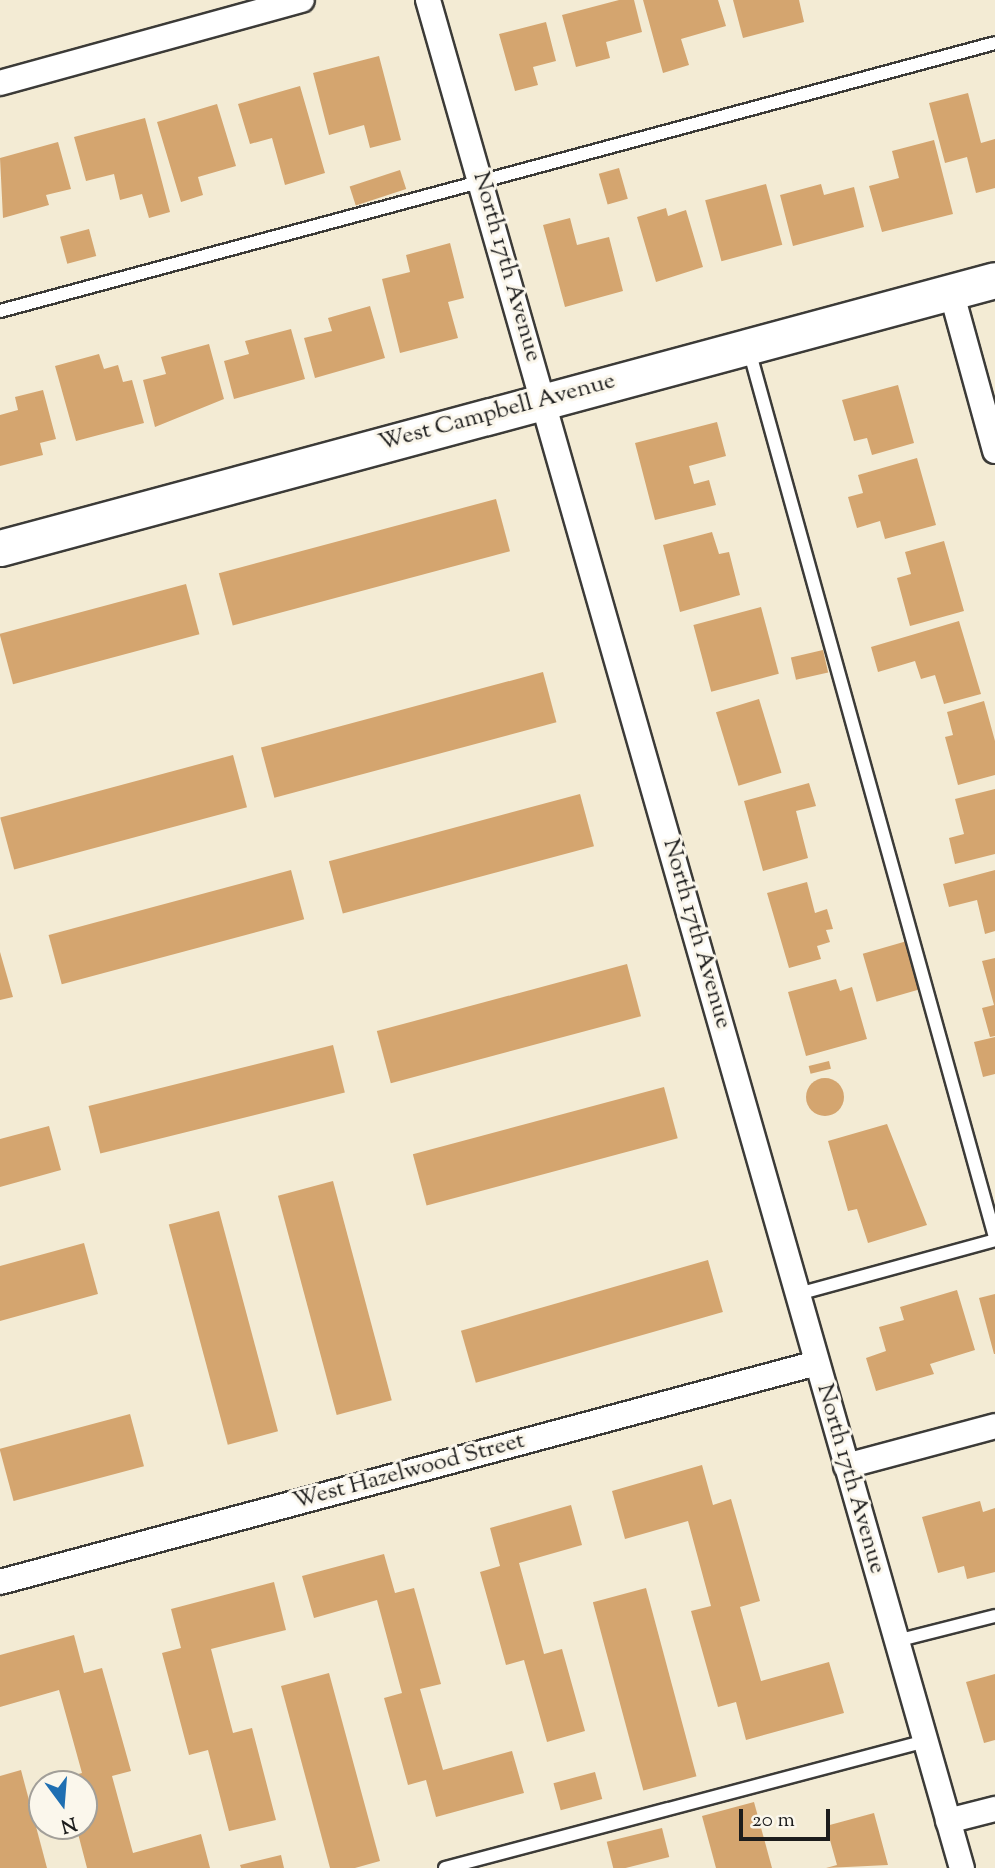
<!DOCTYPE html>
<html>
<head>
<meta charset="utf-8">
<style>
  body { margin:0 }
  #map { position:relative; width:995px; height:1868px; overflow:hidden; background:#f3ebd4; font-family:"Sorts Mill Goudy",serif }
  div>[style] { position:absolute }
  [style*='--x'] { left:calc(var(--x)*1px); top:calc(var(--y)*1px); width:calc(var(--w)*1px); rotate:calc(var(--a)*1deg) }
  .building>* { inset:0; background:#d4a56f; transform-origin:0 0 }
  .round { border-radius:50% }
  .roads { filter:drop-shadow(2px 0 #3c3b38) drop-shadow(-2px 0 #3c3b38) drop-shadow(0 2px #3c3b38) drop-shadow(0 -2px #3c3b38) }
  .lane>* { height:12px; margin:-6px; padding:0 6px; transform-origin:6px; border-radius:6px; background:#fff }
  .street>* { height:24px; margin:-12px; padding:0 12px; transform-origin:12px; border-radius:12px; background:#fff }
  .secondary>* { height:35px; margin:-17.5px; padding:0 17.5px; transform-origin:17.5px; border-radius:17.5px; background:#fff }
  span { translate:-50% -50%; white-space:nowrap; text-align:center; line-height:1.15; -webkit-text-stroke:6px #fbf7ec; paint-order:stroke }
  .street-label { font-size:24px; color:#1c1c1c }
  .north { position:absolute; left:28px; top:1770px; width:70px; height:70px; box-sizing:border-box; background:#fbf7ec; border:2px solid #a29f99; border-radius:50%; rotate:164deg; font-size:19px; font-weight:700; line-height:28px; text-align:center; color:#1c1c1c }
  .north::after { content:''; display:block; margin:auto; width:24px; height:32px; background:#1f6fb2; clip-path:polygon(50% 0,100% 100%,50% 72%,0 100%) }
  .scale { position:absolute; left:739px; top:1809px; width:91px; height:32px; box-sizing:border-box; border:4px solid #1c1c1c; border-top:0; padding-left:9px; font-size:21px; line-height:24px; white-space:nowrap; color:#1c1c1c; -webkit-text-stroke:5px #fbf7ec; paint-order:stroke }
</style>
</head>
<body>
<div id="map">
  <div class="building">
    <i style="clip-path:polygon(619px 0,634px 0,642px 32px,606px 42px,610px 58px,576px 67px,562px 15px)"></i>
    <i style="clip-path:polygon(643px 0,718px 0,726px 26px,681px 39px,689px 65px,663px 73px)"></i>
    <i style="clip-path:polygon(733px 0,799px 0,804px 22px,743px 38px)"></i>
    <i style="clip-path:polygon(546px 22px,556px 61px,533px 67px,538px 85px,515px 91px,499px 34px)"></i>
    <i style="clip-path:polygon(379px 56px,401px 140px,370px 148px,364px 125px,329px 135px,313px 73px)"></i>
    <i style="clip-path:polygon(300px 86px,325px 173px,285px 185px,272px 138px,250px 144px,238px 104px)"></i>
    <i style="clip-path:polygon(968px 93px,981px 143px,995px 139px,995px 188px,976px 193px,967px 157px,945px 163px,929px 103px)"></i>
    <i style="clip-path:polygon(217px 104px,236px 166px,198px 177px,203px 195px,181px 202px,157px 122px)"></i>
    <i style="clip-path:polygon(145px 118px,170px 212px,149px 218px,142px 194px,120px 200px,114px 174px,86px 181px,74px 137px)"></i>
    <i style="clip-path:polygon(934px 140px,953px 214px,882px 232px,869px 186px,899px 178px,892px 151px)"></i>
    <i style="clip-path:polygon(58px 142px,71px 189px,46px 195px,49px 205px,3px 218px,0 158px)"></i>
    <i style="left:619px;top:168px;width:32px;height:21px;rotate:74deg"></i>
    <i style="left:400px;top:170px;width:20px;height:53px;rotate:72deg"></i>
    <i style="left:766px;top:184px;width:63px;height:63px;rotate:75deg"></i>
    <i style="clip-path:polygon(821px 184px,824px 195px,854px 187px,864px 227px,793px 246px,780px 195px)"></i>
    <i style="clip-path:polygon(666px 208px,668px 216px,686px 210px,703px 267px,656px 282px,637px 217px)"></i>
    <i style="clip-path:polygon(570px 218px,577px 245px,609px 237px,623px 291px,565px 307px,543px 225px)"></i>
    <i style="left:89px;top:229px;width:28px;height:30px;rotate:75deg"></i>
    <i style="clip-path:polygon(450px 243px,464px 298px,448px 302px,458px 338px,400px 353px,382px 279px,410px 272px,406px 255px)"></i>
    <i style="clip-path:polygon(370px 306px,385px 358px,315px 378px,304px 338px,332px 331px,328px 318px)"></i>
    <i style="clip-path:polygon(291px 329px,305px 379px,234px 399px,224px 361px,249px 354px,245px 341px)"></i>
    <i style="clip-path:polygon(209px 344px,224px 399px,155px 427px,143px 380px,166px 374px,161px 357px)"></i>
    <i style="clip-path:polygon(99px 354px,104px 369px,118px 365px,123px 382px,132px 380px,144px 423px,76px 441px,55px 366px)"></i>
    <i style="clip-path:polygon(898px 385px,914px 443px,872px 455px,867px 438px,854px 441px,842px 400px)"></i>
    <i style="clip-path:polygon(43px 390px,56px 439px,40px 443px,43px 455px,0 466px,0 415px,18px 410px,15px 397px)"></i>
    <i style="clip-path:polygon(717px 422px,726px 456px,689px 466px,694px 484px,709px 480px,716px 505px,655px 520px,635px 443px)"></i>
    <i style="clip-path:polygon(917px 458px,936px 525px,885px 539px,880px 521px,857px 528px,848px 497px,863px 493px,858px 475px)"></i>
    <i style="left:496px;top:499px;width:54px;height:287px;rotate:75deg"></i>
    <i style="clip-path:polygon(712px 532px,719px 554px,729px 552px,740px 595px,680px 612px,663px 545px)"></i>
    <i style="clip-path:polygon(944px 541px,964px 611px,910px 626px,897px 578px,911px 574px,905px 552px)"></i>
    <i style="left:186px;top:584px;width:52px;height:193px;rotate:75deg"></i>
    <i style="left:761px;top:607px;width:69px;height:70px;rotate:75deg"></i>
    <i style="clip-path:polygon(959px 621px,981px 694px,944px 704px,935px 675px,921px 679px,915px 661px,878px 672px,871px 647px)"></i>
    <i style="left:823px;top:650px;width:23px;height:33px;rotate:77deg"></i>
    <i style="left:543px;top:672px;width:52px;height:292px;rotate:75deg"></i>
    <i style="left:759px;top:699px;width:77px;height:45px;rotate:73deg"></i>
    <i style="clip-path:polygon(984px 701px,995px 741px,995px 775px,958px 785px,945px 737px,953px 735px,947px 712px)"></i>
    <i style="left:233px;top:755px;width:54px;height:241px;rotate:75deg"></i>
    <i style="clip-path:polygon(809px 783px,816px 806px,796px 811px,808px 858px,763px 871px,744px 801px)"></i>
    <i style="clip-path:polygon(995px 789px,995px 854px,955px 864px,949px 838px,964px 834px,955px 799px)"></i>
    <i style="left:580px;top:794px;width:54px;height:260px;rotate:75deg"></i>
    <i style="left:291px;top:870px;width:51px;height:251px;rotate:75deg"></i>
    <i style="clip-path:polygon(995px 870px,995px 931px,985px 934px,977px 900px,949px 907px,943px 884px)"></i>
    <i style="clip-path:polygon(807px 882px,815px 913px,827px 909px,833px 929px,826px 930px,830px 942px,817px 946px,821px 959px,789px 968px,767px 893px)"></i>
    <i style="left:907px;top:941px;width:50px;height:46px;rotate:74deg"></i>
    <i style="clip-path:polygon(0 952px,13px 997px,0 1000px)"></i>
    <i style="clip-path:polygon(995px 958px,995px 1036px,990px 1037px,982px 1008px,994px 1005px,982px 961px)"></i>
    <i style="left:627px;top:964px;width:54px;height:259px;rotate:75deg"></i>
    <i style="clip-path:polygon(836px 979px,840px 991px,852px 987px,867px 1039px,806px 1056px,788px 992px)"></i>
    <i style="clip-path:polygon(995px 1037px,995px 1074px,983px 1077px,974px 1042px)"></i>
    <i style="left:333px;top:1045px;width:49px;height:252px;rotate:76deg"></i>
    <i style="left:829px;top:1061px;width:8px;height:21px;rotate:76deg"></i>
    <i class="round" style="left:806px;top:1078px;width:38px;height:38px"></i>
    <i style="left:664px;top:1087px;width:53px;height:260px;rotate:75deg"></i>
    <i style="clip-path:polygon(887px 1124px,927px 1225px,868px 1243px,857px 1209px,848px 1211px,828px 1141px)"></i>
    <i style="clip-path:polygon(49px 1126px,61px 1170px,0 1187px,0 1139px)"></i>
    <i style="left:333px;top:1181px;width:227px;height:57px;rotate:75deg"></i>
    <i style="left:219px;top:1211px;width:228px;height:52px;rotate:75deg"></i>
    <i style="clip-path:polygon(84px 1243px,98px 1294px,0 1321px,0 1266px)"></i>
    <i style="left:708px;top:1260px;width:54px;height:257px;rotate:74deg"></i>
    <i style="clip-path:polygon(957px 1290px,975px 1350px,930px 1364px,934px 1374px,876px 1391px,866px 1358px,886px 1351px,879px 1327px,904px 1320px,900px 1307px)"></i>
    <i style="clip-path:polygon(995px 1294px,995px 1354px,994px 1354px,979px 1298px)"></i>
    <i style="left:130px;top:1414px;width:54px;height:135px;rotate:75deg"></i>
    <i style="clip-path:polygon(702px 1465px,713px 1505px,731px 1499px,760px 1601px,740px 1607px,761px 1681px,829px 1662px,844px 1713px,746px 1740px,736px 1702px,718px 1707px,691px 1611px,711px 1606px,688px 1521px,625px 1539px,612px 1491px)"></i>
    <i style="clip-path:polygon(980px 1501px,983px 1512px,995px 1508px,995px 1572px,967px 1579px,964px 1566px,938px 1573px,922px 1517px)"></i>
    <i style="clip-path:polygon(571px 1505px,582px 1545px,519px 1563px,544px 1654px,562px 1649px,585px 1731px,547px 1742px,524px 1660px,506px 1665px,480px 1572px,500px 1566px,490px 1528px)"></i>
    <i style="clip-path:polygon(384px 1554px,395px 1593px,414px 1588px,441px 1684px,420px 1689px,443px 1770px,512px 1751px,524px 1793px,436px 1817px,426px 1780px,408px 1785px,384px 1698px,402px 1693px,377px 1600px,314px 1618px,302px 1576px)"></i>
    <i style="clip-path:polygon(274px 1582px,286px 1630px,211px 1649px,233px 1733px,252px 1728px,276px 1820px,229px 1831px,208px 1750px,189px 1755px,162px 1653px,181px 1648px,171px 1609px)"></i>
    <i style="left:646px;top:1588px;width:195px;height:55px;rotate:75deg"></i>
    <i style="clip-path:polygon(74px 1635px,84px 1673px,102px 1668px,131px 1771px,112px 1776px,133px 1853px,201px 1834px,210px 1868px,87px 1868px,76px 1826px,84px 1826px,84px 1784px,64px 1784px,63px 1778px,82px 1773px,59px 1690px,0 1707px,0 1655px)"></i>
    <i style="clip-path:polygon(329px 1673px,380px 1861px,355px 1868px,330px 1868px,281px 1686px)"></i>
    <i style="clip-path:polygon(995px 1674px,995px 1740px,984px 1743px,966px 1682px)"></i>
    <i style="clip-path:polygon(21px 1770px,47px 1868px,0 1868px,0 1776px)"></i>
    <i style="left:595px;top:1772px;width:28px;height:43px;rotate:75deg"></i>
    <i style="clip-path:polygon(754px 1802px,772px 1868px,716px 1868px,702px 1816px)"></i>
    <i style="clip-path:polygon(874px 1813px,888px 1865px,826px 1868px,837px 1865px,826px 1826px)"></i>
    <i style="left:662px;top:1828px;width:30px;height:57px;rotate:76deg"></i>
    <i style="clip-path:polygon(281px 1855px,284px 1868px,241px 1868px,240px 1865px)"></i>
  </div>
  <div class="roads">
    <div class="lane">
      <i style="--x:0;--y:311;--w:1030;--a:-15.07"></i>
      <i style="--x:749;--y:350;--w:920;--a:74.5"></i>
      <i style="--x:798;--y:1294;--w:204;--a:-15.3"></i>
      <i style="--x:896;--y:1641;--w:102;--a:-14.2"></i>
      <i style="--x:445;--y:1868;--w:497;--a:-14.8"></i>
    </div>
    <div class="street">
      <i style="--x:428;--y:0;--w:1943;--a:74.05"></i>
      <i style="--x:0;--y:83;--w:313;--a:-15.4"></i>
      <i style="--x:951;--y:291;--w:166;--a:74.6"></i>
      <i style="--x:846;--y:1466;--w:154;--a:-15"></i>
      <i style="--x:0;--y:1582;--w:846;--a:-15.01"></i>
      <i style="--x:948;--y:1821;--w:49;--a:-14.3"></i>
    </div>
    <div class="secondary">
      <i style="--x:0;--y:548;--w:1030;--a:-15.07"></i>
    </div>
  </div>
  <div class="street-label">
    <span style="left:506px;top:267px;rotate:74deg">North 17th Avenue</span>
    <span style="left:497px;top:413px;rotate:-15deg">West Campbell Avenue</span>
    <span style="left:696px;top:934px;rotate:74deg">North 17th Avenue</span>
    <span style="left:409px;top:1472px;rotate:-15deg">West Hazelwood Street</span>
    <span style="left:850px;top:1479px;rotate:74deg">North 17th Avenue</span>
  </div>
  <div class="north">N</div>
  <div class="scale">20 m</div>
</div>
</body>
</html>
